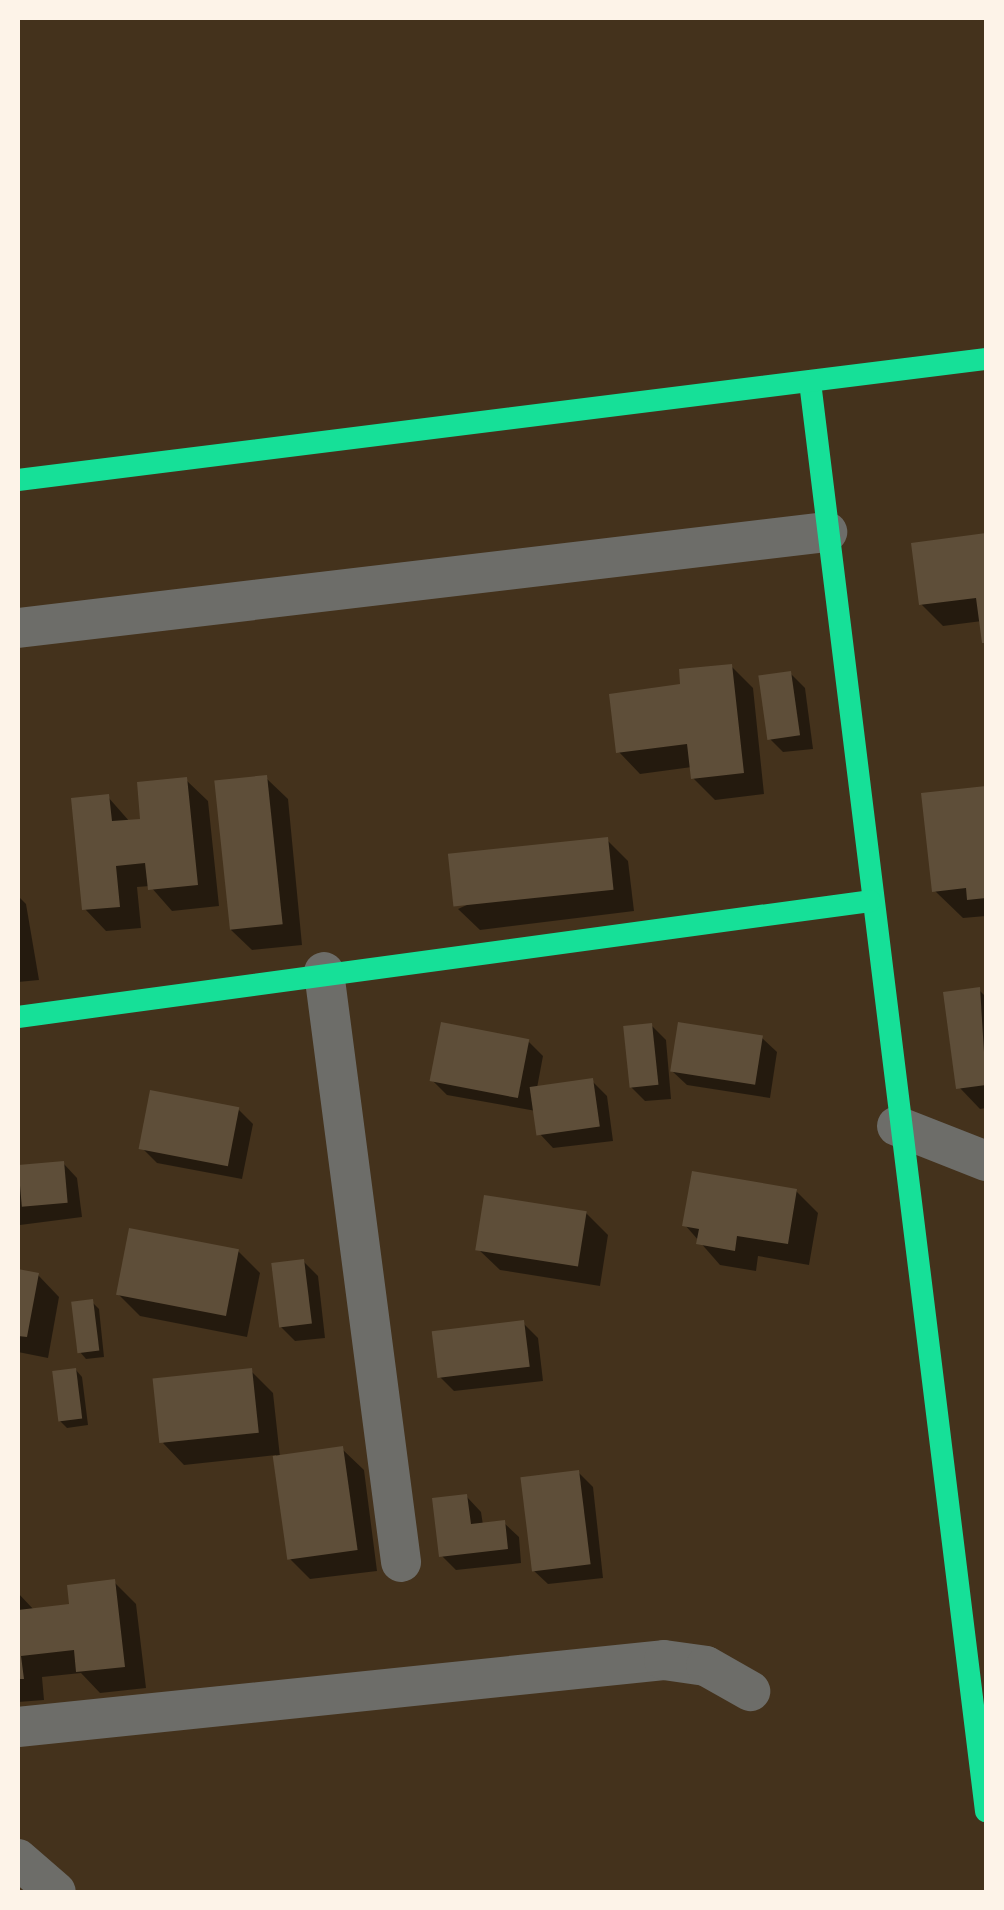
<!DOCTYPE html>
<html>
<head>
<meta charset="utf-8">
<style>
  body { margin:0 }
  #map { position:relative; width:1004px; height:1910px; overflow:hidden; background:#44321c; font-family:Bitter,serif }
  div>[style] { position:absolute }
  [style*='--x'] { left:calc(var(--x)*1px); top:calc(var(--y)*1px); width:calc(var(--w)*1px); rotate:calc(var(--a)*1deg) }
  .shadow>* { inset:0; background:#0007 }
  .building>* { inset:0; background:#5e4e39; transform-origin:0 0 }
  .street>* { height:40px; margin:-20px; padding:0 20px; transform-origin:20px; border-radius:20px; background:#6d6d69 }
  .fast>* { height:22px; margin:-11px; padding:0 11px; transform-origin:11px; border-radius:11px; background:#16e098 }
  span { translate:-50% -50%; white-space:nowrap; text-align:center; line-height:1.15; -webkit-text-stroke:8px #311e09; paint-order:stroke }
  .frame { position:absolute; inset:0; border:20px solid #fdf3e8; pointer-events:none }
</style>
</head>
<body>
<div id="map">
  <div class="shadow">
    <i style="clip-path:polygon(986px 536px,986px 644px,982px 621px,943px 626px,921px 604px,914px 545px)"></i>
    <i style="clip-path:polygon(731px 666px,753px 688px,764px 794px,715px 800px,693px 778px,692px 767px,640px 774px,619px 752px,683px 687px)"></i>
    <i style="clip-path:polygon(790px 673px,805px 688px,813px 749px,783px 752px,769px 738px)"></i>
    <i style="clip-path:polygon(266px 778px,288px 799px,302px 945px,252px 950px,230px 929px)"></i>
    <i style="clip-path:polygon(186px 780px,208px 801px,219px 906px,172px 911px,150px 886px,137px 887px,141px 928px,106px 931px,85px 909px,108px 797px,130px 822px,143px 821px)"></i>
    <i style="clip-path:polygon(986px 788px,986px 916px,963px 918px,935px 891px,924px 795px)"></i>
    <i style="clip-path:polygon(607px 840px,628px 861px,634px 911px,480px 930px,458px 909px)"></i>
    <i style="clip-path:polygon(18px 896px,26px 904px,39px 980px,18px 982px)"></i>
    <i style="clip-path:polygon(979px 990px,986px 997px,986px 1108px,980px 1109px,959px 1087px)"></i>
    <i style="clip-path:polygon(651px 1025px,666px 1040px,671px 1099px,645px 1101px,630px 1086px)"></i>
    <i style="clip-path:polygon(762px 1038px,777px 1052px,770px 1098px,687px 1085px,672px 1071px)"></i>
    <i style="clip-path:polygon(528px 1041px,543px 1056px,537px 1088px,592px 1081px,607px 1096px,613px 1141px,553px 1148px,539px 1133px,536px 1111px,447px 1095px,432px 1080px)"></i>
    <i style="clip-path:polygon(238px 1109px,253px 1124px,242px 1179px,157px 1163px,142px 1148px)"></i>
    <i style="clip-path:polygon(63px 1163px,77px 1178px,82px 1217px,20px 1225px,18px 1168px)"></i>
    <i style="clip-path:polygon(796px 1191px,818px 1213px,809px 1265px,758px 1256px,756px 1271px,720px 1265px,685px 1225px)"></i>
    <i style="clip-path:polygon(586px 1213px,608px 1235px,600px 1286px,500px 1270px,478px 1249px)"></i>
    <i style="clip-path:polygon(238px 1251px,260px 1273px,247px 1337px,140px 1316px,119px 1295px)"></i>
    <i style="clip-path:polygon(303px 1261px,318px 1276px,325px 1338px,295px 1341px,280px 1326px)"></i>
    <i style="clip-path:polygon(18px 1271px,38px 1275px,59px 1297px,48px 1358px,18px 1352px)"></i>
    <i style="clip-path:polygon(92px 1302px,99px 1309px,104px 1357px,86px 1359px,80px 1352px)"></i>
    <i style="clip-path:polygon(523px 1323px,538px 1338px,543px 1381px,454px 1391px,439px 1376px)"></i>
    <i style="clip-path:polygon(76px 1370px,82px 1377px,88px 1425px,67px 1428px,60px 1421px)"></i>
    <i style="clip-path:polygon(251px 1371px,273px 1393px,280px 1457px,342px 1449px,364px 1470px,377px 1571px,310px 1579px,288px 1557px,276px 1455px,184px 1465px,163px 1443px)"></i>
    <i style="clip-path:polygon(578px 1472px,593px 1487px,603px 1578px,548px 1584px,533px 1570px)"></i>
    <i style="clip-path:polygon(467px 1497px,481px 1512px,483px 1525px,504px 1523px,519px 1537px,521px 1563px,456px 1570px,441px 1555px)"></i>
    <i style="clip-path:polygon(114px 1582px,136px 1604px,146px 1688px,100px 1693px,81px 1673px,42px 1677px,44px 1700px,18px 1702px,18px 1593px,35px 1611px,71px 1607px)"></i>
  </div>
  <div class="building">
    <i style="clip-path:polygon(986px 533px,986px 643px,982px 643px,976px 598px,919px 605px,911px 543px)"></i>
    <i style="clip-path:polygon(732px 664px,744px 773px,691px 779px,687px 744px,616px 753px,609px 694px,680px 684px,679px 669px)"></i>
    <i style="left:791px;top:671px;width:65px;height:33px;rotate:82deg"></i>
    <i style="left:267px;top:775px;width:150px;height:53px;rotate:84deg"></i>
    <i style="clip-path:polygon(187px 777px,198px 885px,148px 890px,145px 863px,116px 866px,120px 907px,82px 910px,71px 798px,109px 794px,112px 821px,140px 819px,137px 782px)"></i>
    <i style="clip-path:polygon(986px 786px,986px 898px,967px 900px,966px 888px,932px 892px,921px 793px)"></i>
    <i style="left:608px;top:837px;width:53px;height:161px;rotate:84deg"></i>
    <i style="clip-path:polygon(980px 987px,986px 1085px,956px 1089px,943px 992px)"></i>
    <i style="left:441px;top:1022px;width:90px;height:60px;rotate:11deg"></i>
    <i style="left:678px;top:1022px;width:86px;height:50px;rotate:9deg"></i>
    <i style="left:652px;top:1023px;width:62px;height:29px;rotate:84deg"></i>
    <i style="left:593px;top:1078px;width:49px;height:64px;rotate:82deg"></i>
    <i style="left:150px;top:1090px;width:91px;height:60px;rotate:11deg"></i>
    <i style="left:64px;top:1161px;width:42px;height:46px;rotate:85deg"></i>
    <i style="clip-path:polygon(692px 1171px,797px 1189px,788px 1244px,737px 1236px,735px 1251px,696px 1244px,699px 1229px,682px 1226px)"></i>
    <i style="left:484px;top:1195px;width:104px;height:56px;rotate:9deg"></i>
    <i style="left:129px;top:1228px;width:112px;height:68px;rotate:11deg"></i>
    <i style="left:304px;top:1259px;width:65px;height:33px;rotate:83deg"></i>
    <i style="clip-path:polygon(18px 1269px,39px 1273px,27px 1337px,18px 1336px)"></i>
    <i style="left:93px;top:1299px;width:52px;height:22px;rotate:83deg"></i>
    <i style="left:524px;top:1320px;width:47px;height:93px;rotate:83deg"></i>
    <i style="left:76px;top:1368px;width:51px;height:24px;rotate:83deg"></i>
    <i style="left:252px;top:1368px;width:65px;height:100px;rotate:84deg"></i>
    <i style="left:343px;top:1446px;width:105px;height:71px;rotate:82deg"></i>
    <i style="left:579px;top:1470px;width:95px;height:59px;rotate:83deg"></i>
    <i style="clip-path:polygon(467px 1494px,471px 1524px,505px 1520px,508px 1549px,439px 1557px,432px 1498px)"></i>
    <i style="clip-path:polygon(115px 1579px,125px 1667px,76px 1672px,74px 1650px,21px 1656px,24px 1679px,18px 1679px,18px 1610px,69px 1604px,67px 1585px)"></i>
  </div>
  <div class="street">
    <i style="--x:18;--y:628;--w:815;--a:-6.77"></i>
    <i style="--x:324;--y:972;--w:595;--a:82.56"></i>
    <i style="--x:897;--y:1126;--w:96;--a:21.5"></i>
    <i style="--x:18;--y:1727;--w:649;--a:-5.92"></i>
    <i style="--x:664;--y:1660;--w:42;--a:8.1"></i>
    <i style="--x:706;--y:1666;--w:51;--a:29.6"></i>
    <i style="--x:18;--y:1859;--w:50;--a:41"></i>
  </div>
  <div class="fast">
    <i style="--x:810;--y:382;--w:1440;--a:82.98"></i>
    <i style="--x:18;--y:480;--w:976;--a:-7.13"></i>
    <i style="--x:18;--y:1017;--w:860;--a:-7.75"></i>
  </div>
  <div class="frame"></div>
</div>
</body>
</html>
